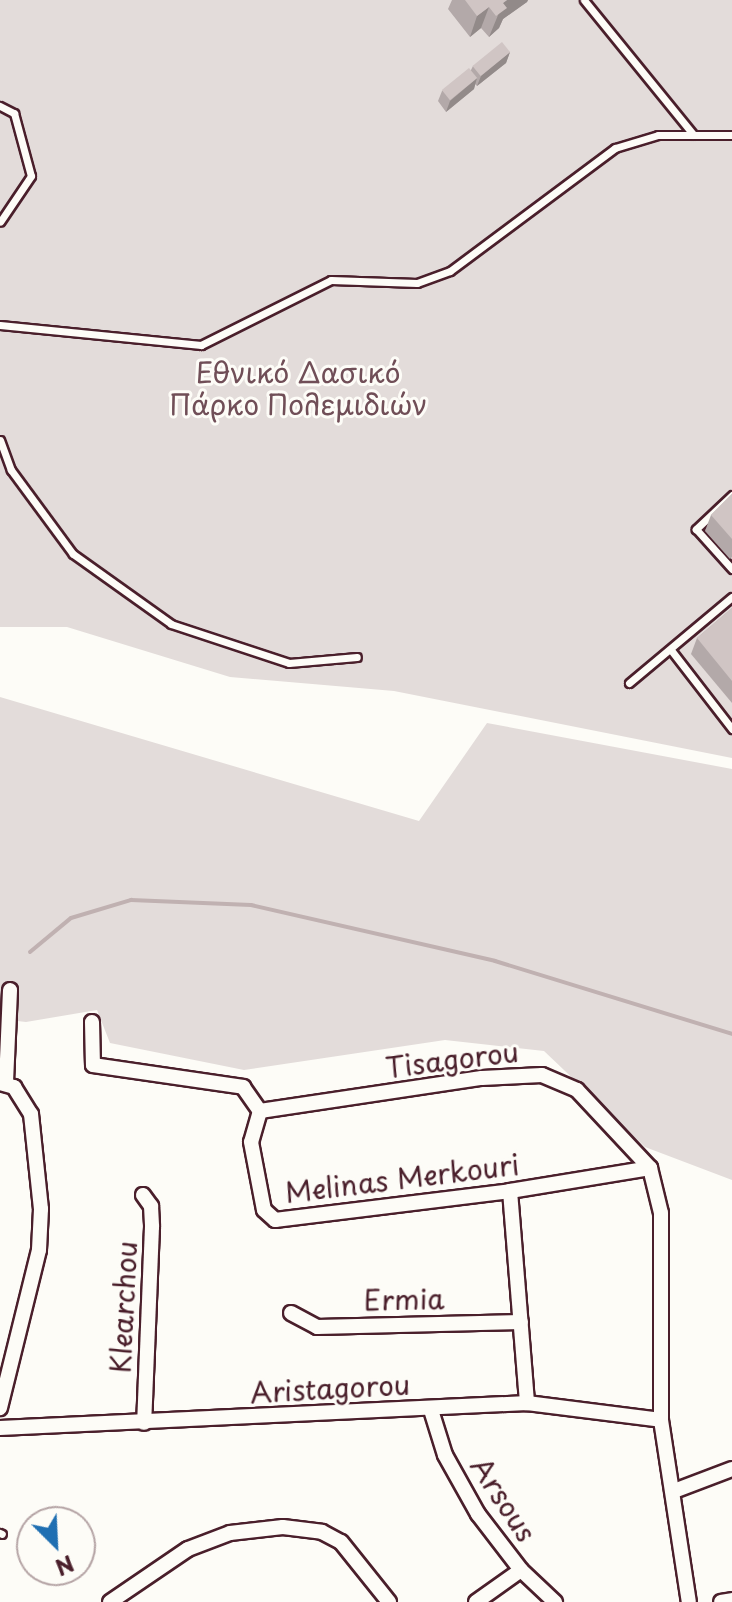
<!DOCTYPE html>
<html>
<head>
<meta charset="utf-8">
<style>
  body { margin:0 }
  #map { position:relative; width:732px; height:1602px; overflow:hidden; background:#fdfcf7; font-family:"Playpen Sans",sans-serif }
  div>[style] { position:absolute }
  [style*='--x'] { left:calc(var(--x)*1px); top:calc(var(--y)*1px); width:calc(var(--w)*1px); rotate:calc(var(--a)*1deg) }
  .green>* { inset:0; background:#e3dcda }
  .stream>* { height:4px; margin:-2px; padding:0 2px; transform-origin:2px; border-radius:2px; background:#c0b1b1 }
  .roads { filter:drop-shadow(2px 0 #4a1f2b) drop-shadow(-2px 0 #4a1f2b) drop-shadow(0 2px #4a1f2b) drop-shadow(0 -2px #4a1f2b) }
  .lane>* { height:7px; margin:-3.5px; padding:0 3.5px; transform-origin:3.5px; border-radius:3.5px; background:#fdfcf7 }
  .street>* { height:14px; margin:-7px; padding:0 7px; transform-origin:7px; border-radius:7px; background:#fdfcf7 }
  .wall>* { inset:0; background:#b3a9a9 }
  .shaded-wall>* { inset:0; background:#928a89 }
  .building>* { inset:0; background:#d0c5c4; transform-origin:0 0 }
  span { translate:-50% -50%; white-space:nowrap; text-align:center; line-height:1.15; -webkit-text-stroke:6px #fdfcf7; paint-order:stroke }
  .park-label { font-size:28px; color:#704e57 }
  .street-label { font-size:28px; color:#4a1f2b }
  .north { position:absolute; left:16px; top:1506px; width:80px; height:80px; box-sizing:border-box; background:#fdfcf7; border:2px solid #b5a4a5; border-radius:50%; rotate:156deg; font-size:22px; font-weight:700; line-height:32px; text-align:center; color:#4a1f2b }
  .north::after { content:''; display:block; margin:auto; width:28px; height:36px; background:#1f6fb2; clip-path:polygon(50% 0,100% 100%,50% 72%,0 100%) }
</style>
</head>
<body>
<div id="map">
  <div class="green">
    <i style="clip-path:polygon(0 0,732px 0,732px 758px,394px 691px,230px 677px,67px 627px,0 627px)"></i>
    <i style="clip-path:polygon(0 697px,419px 821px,487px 723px,732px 769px,732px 1180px,645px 1147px,544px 1051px,445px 1040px,244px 1070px,110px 1043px,97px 1010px,26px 1022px,0 1019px)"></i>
  </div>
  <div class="stream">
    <i style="--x:30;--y:952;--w:53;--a:-39.7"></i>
    <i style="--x:71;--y:918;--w:63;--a:-16.7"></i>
    <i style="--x:131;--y:900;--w:120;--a:2.4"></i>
    <i style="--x:251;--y:905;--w:250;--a:12.9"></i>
    <i style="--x:495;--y:961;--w:248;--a:17.1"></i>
  </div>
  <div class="roads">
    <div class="lane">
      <i style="--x:584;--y:0;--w:173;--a:50.9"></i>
      <i style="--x:0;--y:106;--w:16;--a:27"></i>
      <i style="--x:14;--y:113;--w:65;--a:74.9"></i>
      <i style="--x:31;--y:176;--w:55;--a:124"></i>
      <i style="--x:0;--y:325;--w:202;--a:5.7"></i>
      <i style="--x:201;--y:345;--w:145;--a:-26.6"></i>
      <i style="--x:331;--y:280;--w:86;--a:2"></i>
      <i style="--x:417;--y:283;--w:35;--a:-20"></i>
      <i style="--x:450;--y:271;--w:206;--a:-36.7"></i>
      <i style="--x:615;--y:148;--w:45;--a:-16.8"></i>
      <i style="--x:658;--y:135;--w:74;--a:0"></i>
      <i style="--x:0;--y:440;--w:32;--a:70"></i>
      <i style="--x:11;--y:470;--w:104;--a:53.6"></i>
      <i style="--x:73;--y:554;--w:120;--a:35.5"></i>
      <i style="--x:171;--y:624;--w:124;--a:18.3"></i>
      <i style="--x:289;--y:663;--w:68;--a:-5"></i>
      <i style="--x:732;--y:495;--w:50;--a:136.6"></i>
      <i style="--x:696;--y:529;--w:54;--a:48"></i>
      <i style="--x:671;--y:650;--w:100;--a:52.3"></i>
      <i style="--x:629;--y:683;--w:134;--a:-39.9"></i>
      <i style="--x:0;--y:1533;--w:2;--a:27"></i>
    </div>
    <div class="street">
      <i style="--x:92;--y:1022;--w:43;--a:88.7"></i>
      <i style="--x:93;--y:1065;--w:152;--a:8.3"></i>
      <i style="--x:243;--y:1087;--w:29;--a:55"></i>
      <i style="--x:6;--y:1082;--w:92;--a:-87.5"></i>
      <i style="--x:0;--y:1083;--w:15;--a:16"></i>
      <i style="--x:14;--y:1087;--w:32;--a:58"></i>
      <i style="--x:31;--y:1114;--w:96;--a:84"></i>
      <i style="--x:41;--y:1209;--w:41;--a:92.8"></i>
      <i style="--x:39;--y:1250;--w:163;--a:103.9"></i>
      <i style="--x:260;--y:1111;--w:224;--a:-8.5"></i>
      <i style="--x:482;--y:1078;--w:60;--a:-2.9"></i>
      <i style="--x:542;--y:1075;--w:38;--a:23"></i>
      <i style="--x:577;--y:1090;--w:107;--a:46.9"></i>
      <i style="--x:650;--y:1168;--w:46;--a:76.3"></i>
      <i style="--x:661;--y:1213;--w:207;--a:90"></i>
      <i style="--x:661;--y:1420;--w:184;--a:81.3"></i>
      <i style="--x:260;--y:1111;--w:32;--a:106"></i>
      <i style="--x:251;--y:1142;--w:69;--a:79.2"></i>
      <i style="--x:264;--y:1210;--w:15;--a:42"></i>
      <i style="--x:275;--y:1220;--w:237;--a:-7"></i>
      <i style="--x:510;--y:1191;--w:142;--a:-9.3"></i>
      <i style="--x:510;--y:1191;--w:213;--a:85.4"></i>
      <i style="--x:143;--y:1195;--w:14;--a:54"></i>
      <i style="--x:151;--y:1206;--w:21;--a:87"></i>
      <i style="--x:152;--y:1227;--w:196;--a:92.3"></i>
      <i style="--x:291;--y:1313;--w:30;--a:28"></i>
      <i style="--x:317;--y:1327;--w:204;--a:-1.4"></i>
      <i style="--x:431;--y:1410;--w:47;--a:72.7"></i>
      <i style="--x:445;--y:1455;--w:68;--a:60.8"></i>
      <i style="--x:478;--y:1514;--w:71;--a:52.5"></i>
      <i style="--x:521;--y:1570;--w:47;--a:43.3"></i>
      <i style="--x:0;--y:1428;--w:528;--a:-2.72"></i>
      <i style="--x:527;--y:1403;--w:135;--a:7.2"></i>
      <i style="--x:674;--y:1491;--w:62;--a:-20.8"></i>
      <i style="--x:110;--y:1602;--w:94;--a:-34.2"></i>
      <i style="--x:188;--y:1549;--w:45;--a:-20.9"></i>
      <i style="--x:230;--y:1533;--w:53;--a:-6.5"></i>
      <i style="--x:283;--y:1527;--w:39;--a:7"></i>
      <i style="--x:322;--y:1532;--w:21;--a:28"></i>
      <i style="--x:341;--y:1542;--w:77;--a:51.3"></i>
      <i style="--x:476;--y:1602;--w:55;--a:-35.4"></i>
      <i style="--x:721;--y:1602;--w:11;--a:-10"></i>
    </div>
  </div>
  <div class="wall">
    <i style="clip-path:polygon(452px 0,528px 0,527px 2px,503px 19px,499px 28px,489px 37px,481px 28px,470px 37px,448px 9px)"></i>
    <i style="clip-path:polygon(510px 52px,506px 63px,477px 86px,475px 84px,474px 89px,446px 112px,438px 101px,442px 91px,471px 70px,473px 66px)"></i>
    <i style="clip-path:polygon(732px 494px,732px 557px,730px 559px,705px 531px,711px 515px)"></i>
    <i style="clip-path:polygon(732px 608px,732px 703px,691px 654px,697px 638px)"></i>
  </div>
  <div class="shaded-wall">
    <i style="clip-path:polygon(507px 0,528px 0,527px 2px,503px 19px,499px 28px,489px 37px,503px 3px)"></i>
    <i style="clip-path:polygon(489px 7px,481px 28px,470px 37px,477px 16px)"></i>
    <i style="clip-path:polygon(510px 52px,506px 63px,477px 86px,481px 76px)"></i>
    <i style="clip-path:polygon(477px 78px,474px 89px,446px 112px,450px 101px)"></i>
  </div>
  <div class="building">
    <i style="clip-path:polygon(465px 0,507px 0,503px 3px,507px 8px,496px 16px,489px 7px,477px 16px)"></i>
    <i style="left:502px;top:42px;width:13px;height:38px;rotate:51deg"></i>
    <i style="left:469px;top:68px;width:13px;height:35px;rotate:51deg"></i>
    <i style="clip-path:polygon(732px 494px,732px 539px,711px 515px)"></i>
    <i style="clip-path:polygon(732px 608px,732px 681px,697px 638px)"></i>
  </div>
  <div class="park-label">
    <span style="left:298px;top:388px">Εθνικό Δασικό<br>Πάρκο Πολεμιδιών</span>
  </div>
  <div class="street-label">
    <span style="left:452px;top:1059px;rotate:-7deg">Tisagorou</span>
    <span style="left:402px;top:1178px;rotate:-7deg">Melinas Merkouri</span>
    <span style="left:404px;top:1299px;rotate:-1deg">Ermia</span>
    <span style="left:123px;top:1307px;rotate:-87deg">Klearchou</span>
    <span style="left:330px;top:1388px;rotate:-3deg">Aristagorou</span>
    <span style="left:504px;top:1499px;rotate:57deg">Arsous</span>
  </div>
  <div class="north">N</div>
</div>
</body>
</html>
